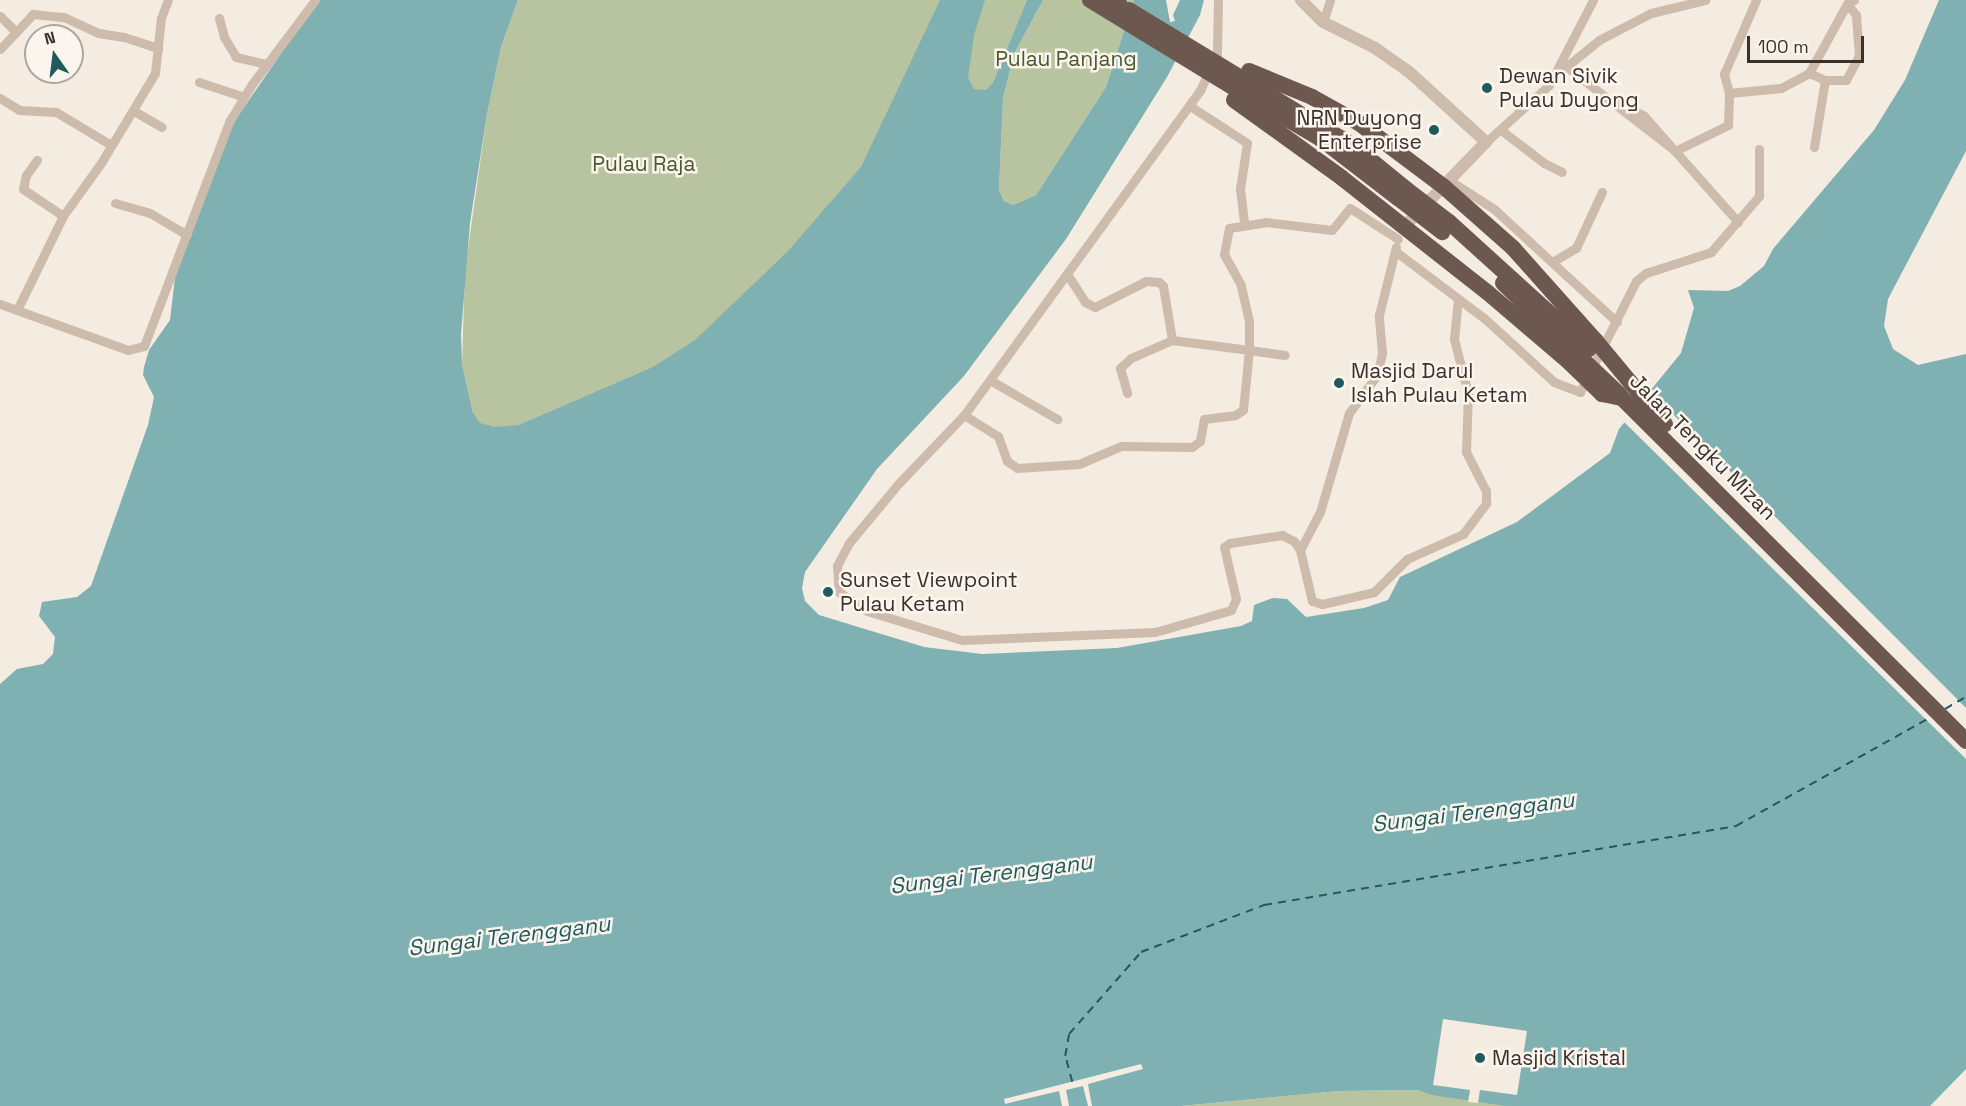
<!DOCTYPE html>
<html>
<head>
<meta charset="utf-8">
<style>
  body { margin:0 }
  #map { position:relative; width:1966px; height:1106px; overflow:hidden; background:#f4ebe1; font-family:"Space Grotesk",sans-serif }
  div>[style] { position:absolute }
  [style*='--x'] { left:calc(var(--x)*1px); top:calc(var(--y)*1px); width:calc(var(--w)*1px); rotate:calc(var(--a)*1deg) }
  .green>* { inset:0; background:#b8c4a0 }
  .water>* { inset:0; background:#7fb0b2 }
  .pier>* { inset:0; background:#f4ebe1 }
  .ferry>* { height:1.5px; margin-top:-0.75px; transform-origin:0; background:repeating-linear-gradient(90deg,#1f5a5e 0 8px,transparent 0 14px) }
  .minor>* { height:9px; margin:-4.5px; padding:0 4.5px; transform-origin:4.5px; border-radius:4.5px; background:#cdbbac }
  .tertiary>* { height:12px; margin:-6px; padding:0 6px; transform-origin:6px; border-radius:6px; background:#cdbbac }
  .trunk>* { height:16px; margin:-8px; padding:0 8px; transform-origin:8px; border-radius:8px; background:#6c584f }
  .trunk-bridge>* { height:16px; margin:-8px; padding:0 8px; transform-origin:8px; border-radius:8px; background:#6c584f }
  .dots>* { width:16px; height:16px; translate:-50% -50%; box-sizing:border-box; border:3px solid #fbf5ee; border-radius:50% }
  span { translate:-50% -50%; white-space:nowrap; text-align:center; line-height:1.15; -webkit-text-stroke:5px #fbf5ee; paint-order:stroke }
  .park-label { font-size:21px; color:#4a5a2e }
  .poi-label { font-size:21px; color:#3b302b }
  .left { translate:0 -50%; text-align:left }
  .right { translate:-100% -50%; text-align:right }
  .street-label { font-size:21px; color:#3b302b }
  .water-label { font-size:22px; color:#1f5a5e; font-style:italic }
  .north { position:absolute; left:24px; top:24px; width:60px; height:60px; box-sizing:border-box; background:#fbf5ee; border:2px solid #aea6a0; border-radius:50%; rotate:346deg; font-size:16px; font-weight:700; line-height:24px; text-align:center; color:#3b302b }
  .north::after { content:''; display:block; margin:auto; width:21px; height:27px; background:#1f5a5e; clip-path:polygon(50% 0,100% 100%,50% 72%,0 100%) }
  .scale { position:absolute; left:1747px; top:36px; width:117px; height:27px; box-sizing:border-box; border:3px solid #3b302b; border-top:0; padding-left:8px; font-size:18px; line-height:21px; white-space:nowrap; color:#3b302b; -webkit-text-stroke:4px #fbf5ee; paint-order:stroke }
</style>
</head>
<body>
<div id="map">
  <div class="green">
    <i style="clip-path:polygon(518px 0,1027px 0,993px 84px,925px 330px,472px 440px,473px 413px,462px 364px,465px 270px,487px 114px,501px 47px)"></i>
    <i style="clip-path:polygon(1043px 0,1134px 0,1106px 87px,1036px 195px,1013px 205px,1004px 201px,999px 190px,1003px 98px,1014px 54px)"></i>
    <i style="clip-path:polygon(1418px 1090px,1536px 1106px,1181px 1106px,1338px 1091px)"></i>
  </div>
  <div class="water">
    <i style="clip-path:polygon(318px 0,518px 0,501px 47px,487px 114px,470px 223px,461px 334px,462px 364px,473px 413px,480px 423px,494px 427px,519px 425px,653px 367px,695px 340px,788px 251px,861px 167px,940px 0,985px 0,974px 35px,968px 78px,974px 89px,986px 90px,993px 83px,1027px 0,1043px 0,1014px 54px,1003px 98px,999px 190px,1004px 201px,1013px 205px,1036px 195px,1106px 87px,1134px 0,1166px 0,1170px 22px,1175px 21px,1173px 15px,1180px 0,1204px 0,1200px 15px,1167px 77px,1066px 239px,964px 376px,877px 469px,805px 572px,802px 588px,805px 601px,819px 615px,924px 647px,982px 654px,1117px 648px,1241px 626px,1252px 621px,1254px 605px,1273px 598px,1287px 599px,1306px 617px,1364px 608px,1388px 600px,1400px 577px,1517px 522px,1610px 453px,1619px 429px,1681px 353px,1694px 308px,1688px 290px,1728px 291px,1740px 286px,1764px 266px,1773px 249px,1874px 130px,1905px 80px,1939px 0,1966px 0,1966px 151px,1888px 299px,1884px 326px,1893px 349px,1918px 365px,1966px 354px,1966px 1069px,1930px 1106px,1505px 1106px,1432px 1095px,1418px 1090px,1338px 1091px,1181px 1106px,0 1106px,0 684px,17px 669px,43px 664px,53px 654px,55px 637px,39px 616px,42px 602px,77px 597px,91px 586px,148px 425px,154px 397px,143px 375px,144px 367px,149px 350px,170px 320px,175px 277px,229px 129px)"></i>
  </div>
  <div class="pier">
    <i style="clip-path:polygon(1648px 389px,1966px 708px,1966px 759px,1622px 420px)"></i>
    <i style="clip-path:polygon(1443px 1019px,1527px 1031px,1517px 1095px,1480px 1090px,1478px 1103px,1468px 1102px,1470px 1090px,1433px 1085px)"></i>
    <i style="clip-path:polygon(1141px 1064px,1143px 1069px,1088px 1084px,1092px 1106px,1088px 1106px,1083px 1086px,1066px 1090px,1069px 1106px,1062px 1106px,1059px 1091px,1005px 1104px,1004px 1099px)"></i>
  </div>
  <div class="ferry">
    <i style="--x:1945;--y:709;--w:24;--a:-30"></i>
    <i style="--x:1072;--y:1082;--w:27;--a:-105"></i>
    <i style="--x:1065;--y:1056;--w:22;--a:-80"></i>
    <i style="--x:1069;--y:1034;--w:109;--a:-48.7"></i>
    <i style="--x:1141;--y:952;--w:132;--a:-20.9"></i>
    <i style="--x:1264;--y:905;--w:479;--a:-9.5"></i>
    <i style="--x:1736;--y:826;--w:223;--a:-29.2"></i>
  </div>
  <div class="minor">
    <i style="--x:1218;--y:0;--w:54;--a:91.1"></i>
    <i style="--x:1217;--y:54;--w:38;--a:115"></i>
    <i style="--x:1201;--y:89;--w:403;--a:126"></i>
    <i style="--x:964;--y:415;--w:95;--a:133.7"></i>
    <i style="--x:898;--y:484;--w:77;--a:129.7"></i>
    <i style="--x:849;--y:543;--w:26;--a:118"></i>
    <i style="--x:837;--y:566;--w:26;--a:86"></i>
    <i style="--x:839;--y:592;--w:34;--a:34"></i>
    <i style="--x:867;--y:611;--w:99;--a:17"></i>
    <i style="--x:962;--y:640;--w:193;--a:-2.4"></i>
    <i style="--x:1155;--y:632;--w:79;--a:-16.1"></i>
    <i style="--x:1231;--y:610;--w:12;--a:-66"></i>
    <i style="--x:1236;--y:599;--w:53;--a:-103"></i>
    <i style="--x:1224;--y:547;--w:7;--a:-34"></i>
    <i style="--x:1230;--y:543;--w:53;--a:-8.7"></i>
    <i style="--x:1282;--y:535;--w:13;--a:27"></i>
    <i style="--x:1294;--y:541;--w:11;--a:56"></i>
    <i style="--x:1300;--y:550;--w:52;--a:76.8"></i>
    <i style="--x:1312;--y:601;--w:10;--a:17"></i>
    <i style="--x:1322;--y:604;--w:53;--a:-13"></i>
    <i style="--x:1374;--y:592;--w:47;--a:-45"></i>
    <i style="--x:1407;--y:559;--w:61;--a:-24.1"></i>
    <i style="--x:1463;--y:534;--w:39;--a:-53"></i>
    <i style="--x:1486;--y:503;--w:12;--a:-90"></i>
    <i style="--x:1486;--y:491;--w:44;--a:-117.1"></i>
    <i style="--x:1466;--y:452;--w:59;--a:-88.1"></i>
    <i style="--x:1468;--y:393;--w:56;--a:-104.5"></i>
    <i style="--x:1454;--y:339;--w:40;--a:-84.3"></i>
    <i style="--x:0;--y:16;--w:23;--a:45"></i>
    <i style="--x:219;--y:18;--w:20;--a:75"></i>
    <i style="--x:224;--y:37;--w:23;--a:59"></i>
    <i style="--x:236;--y:57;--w:32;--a:13"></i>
    <i style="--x:1323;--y:22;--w:23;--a:-72"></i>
    <i style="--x:0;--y:49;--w:48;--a:-46.7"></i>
    <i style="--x:33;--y:14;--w:31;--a:6"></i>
    <i style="--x:64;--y:17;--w:38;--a:25"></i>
    <i style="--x:98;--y:33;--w:26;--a:9"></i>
    <i style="--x:124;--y:37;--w:36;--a:18"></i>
    <i style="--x:1563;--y:64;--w:142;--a:37.8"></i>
    <i style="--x:1675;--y:151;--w:95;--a:48.4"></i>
    <i style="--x:1567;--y:66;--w:41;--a:-39.1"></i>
    <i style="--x:1599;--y:40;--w:59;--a:-27.4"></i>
    <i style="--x:1651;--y:13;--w:56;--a:-13.5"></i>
    <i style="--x:1825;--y:80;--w:21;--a:0"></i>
    <i style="--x:1846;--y:80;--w:27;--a:-62"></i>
    <i style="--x:1859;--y:56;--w:41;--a:-94.2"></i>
    <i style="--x:1856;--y:15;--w:14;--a:-129"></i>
    <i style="--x:199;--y:82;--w:47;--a:18.4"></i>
    <i style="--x:1729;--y:93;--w:52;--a:-5.5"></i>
    <i style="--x:1781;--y:88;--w:32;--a:-28"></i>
    <i style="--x:0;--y:98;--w:22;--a:32"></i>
    <i style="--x:19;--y:110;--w:37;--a:3"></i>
    <i style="--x:56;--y:112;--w:64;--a:31"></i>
    <i style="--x:1617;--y:102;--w:30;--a:27"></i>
    <i style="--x:1644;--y:116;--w:47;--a:48.5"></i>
    <i style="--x:1675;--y:151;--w:59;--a:-26.1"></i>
    <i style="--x:1728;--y:125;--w:32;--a:-88"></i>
    <i style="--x:1729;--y:93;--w:20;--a:-105"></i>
    <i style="--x:1724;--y:74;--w:81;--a:-66.6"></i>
    <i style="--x:1190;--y:106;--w:68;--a:33"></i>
    <i style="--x:1247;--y:143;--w:47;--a:98.7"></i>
    <i style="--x:1240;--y:189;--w:34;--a:83"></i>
    <i style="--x:134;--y:111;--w:32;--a:30"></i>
    <i style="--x:1501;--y:130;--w:54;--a:37.5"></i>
    <i style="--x:1544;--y:163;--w:20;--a:27"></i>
    <i style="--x:1486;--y:142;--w:85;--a:-42.1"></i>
    <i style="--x:1549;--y:85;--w:96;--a:-62.6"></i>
    <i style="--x:1814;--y:147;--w:68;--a:-80.7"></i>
    <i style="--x:1825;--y:80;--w:17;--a:-156"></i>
    <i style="--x:1809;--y:73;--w:79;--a:-61.2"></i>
    <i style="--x:1847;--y:4;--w:8;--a:-30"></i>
    <i style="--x:37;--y:160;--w:19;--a:126"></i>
    <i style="--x:26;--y:175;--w:14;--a:102"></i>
    <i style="--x:23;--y:189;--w:48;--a:34"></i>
    <i style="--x:1449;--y:180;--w:54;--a:32.8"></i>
    <i style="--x:1494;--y:209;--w:167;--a:42.6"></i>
    <i style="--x:115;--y:203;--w:36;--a:16"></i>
    <i style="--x:150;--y:213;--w:43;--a:30.7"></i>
    <i style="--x:1395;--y:251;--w:111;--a:37"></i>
    <i style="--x:1484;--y:318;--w:95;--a:42.4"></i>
    <i style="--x:1554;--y:382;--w:28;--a:21"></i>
    <i style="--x:1580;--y:392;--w:124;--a:-63.2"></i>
    <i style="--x:1636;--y:281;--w:13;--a:-39"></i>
    <i style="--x:1646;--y:273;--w:68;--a:-17.9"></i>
    <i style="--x:1711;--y:252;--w:74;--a:-49.4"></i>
    <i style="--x:1759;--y:196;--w:47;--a:-90"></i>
    <i style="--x:1554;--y:261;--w:26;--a:-31"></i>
    <i style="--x:1576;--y:248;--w:62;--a:-65.1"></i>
    <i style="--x:1067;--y:274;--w:33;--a:57"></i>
    <i style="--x:1085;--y:302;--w:11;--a:27"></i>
    <i style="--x:1095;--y:307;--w:57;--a:-27"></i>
    <i style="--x:1146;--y:281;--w:13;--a:4"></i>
    <i style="--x:1159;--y:282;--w:6;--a:45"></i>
    <i style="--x:1163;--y:286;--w:55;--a:80.5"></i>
    <i style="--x:1172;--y:340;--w:45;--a:156.3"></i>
    <i style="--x:1131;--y:358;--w:15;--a:138"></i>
    <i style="--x:1120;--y:368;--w:26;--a:74"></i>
    <i style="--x:0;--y:304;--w:136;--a:19.8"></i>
    <i style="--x:128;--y:350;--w:16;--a:-14"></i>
    <i style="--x:144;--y:346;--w:240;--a:-69.2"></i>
    <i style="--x:229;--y:122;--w:44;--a:-58.8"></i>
    <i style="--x:252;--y:84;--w:105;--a:-53.1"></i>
    <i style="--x:17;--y:310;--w:105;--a:-63.9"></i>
    <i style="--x:63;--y:216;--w:65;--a:-54.4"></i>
    <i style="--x:101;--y:163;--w:105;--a:-59"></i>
    <i style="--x:155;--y:73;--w:55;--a:-83.8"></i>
    <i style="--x:161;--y:18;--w:19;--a:-69"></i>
    <i style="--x:1172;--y:340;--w:78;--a:7.4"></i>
    <i style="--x:1249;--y:350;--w:29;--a:-90"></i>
    <i style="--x:1249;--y:321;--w:37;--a:-103"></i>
    <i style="--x:1241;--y:285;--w:35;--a:-119"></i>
    <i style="--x:1224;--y:254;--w:26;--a:-79"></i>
    <i style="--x:1229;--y:228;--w:37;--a:-9"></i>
    <i style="--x:1266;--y:222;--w:66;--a:6.9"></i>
    <i style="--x:1332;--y:230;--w:28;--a:-51"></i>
    <i style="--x:1350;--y:208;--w:57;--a:32.9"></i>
    <i style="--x:990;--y:380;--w:78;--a:30.2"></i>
    <i style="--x:964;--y:415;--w:40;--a:32"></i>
    <i style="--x:998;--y:436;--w:27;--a:70"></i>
    <i style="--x:1007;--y:461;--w:12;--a:35"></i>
    <i style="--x:1017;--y:468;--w:62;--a:-3.7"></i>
    <i style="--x:1079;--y:464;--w:46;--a:-23.2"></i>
    <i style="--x:1121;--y:446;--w:71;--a:0.8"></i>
    <i style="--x:1192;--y:447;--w:10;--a:-37"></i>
    <i style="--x:1200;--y:441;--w:22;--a:-80"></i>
    <i style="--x:1204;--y:419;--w:31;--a:-7"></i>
    <i style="--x:1235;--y:415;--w:9;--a:-32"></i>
    <i style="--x:1243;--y:410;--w:60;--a:-84.3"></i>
    <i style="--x:1249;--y:350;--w:36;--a:8"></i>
    <i style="--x:1300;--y:550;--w:43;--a:-62.2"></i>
    <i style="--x:1320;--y:512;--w:103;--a:-73.7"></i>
    <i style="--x:1349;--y:413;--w:47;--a:-53.6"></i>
    <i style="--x:1377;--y:375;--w:23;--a:-77"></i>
    <i style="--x:1382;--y:353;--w:38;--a:-95"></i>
    <i style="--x:1379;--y:315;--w:70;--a:-76"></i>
  </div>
  <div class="tertiary">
    <i style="--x:1301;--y:0;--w:31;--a:45"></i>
    <i style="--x:1323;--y:22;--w:58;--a:26.6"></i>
    <i style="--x:1375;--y:48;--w:39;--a:35"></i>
    <i style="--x:1407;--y:70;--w:107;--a:42.3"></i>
    <i style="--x:1486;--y:142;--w:118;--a:134"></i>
  </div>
  <div class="trunk">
    <i style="--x:1112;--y:0;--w:9;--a:32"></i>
    <i style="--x:1249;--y:71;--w:68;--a:22.4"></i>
    <i style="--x:1312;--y:97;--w:54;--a:29"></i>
    <i style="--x:1359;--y:123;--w:105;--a:36.9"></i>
    <i style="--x:1443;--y:186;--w:94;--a:41.5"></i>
    <i style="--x:1513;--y:248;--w:125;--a:48.3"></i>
    <i style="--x:1246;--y:81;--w:124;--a:31.1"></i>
    <i style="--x:1352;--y:145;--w:70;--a:39.2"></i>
    <i style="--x:1245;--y:94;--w:88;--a:30.6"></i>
    <i style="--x:1321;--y:139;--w:97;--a:37.5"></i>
    <i style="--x:1234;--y:100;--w:133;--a:35.8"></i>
    <i style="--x:1342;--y:178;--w:184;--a:38.2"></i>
    <i style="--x:1487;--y:292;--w:109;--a:40.5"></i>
    <i style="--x:1449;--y:222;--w:189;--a:42.2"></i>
    <i style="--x:1503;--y:283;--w:107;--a:43.9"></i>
    <i style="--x:1622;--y:398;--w:486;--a:44.9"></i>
  </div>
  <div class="trunk-bridge">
    <i style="--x:1090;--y:0;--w:177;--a:31.4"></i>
    <i style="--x:1129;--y:10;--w:137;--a:31.3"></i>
    <i style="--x:1406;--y:189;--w:54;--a:37.5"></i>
    <i style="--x:1398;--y:198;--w:56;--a:37.7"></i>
    <i style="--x:1596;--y:341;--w:108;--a:50.3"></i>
    <i style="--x:1580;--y:357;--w:55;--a:43.5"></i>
    <i style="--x:1570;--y:363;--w:45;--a:44.1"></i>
    <i style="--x:1602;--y:394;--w:20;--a:11"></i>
  </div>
  <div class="dots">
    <i style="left:1487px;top:88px;background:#1f5a5e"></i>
    <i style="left:1434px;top:130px;background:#1f5a5e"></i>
    <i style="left:1339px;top:383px;background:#1f5a5e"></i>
    <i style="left:828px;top:592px;background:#1f5a5e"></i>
    <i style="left:1480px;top:1058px;background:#1f5a5e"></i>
  </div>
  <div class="park-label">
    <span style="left:1066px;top:59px">Pulau Panjang</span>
    <span style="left:644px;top:164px">Pulau Raja</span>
  </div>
  <div class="poi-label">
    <span class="left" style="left:1499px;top:88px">Dewan Sivik<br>Pulau Duyong</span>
    <span class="right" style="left:1422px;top:130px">NRN Duyong<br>Enterprise</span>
    <span class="left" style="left:1351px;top:383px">Masjid Darul<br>Islah Pulau Ketam</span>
    <span class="left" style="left:840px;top:592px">Sunset Viewpoint<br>Pulau Ketam</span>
    <span class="left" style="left:1492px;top:1058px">Masjid Kristal</span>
  </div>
  <div class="street-label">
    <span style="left:1703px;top:447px;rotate:45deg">Jalan Tengku Mizan</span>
  </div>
  <div class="water-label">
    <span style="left:1473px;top:812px;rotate:-7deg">Sungai Terengganu</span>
    <span style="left:991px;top:874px;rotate:-7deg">Sungai Terengganu</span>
    <span style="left:509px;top:936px;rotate:-7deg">Sungai Terengganu</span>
  </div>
  <div class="north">N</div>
  <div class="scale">100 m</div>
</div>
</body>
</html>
